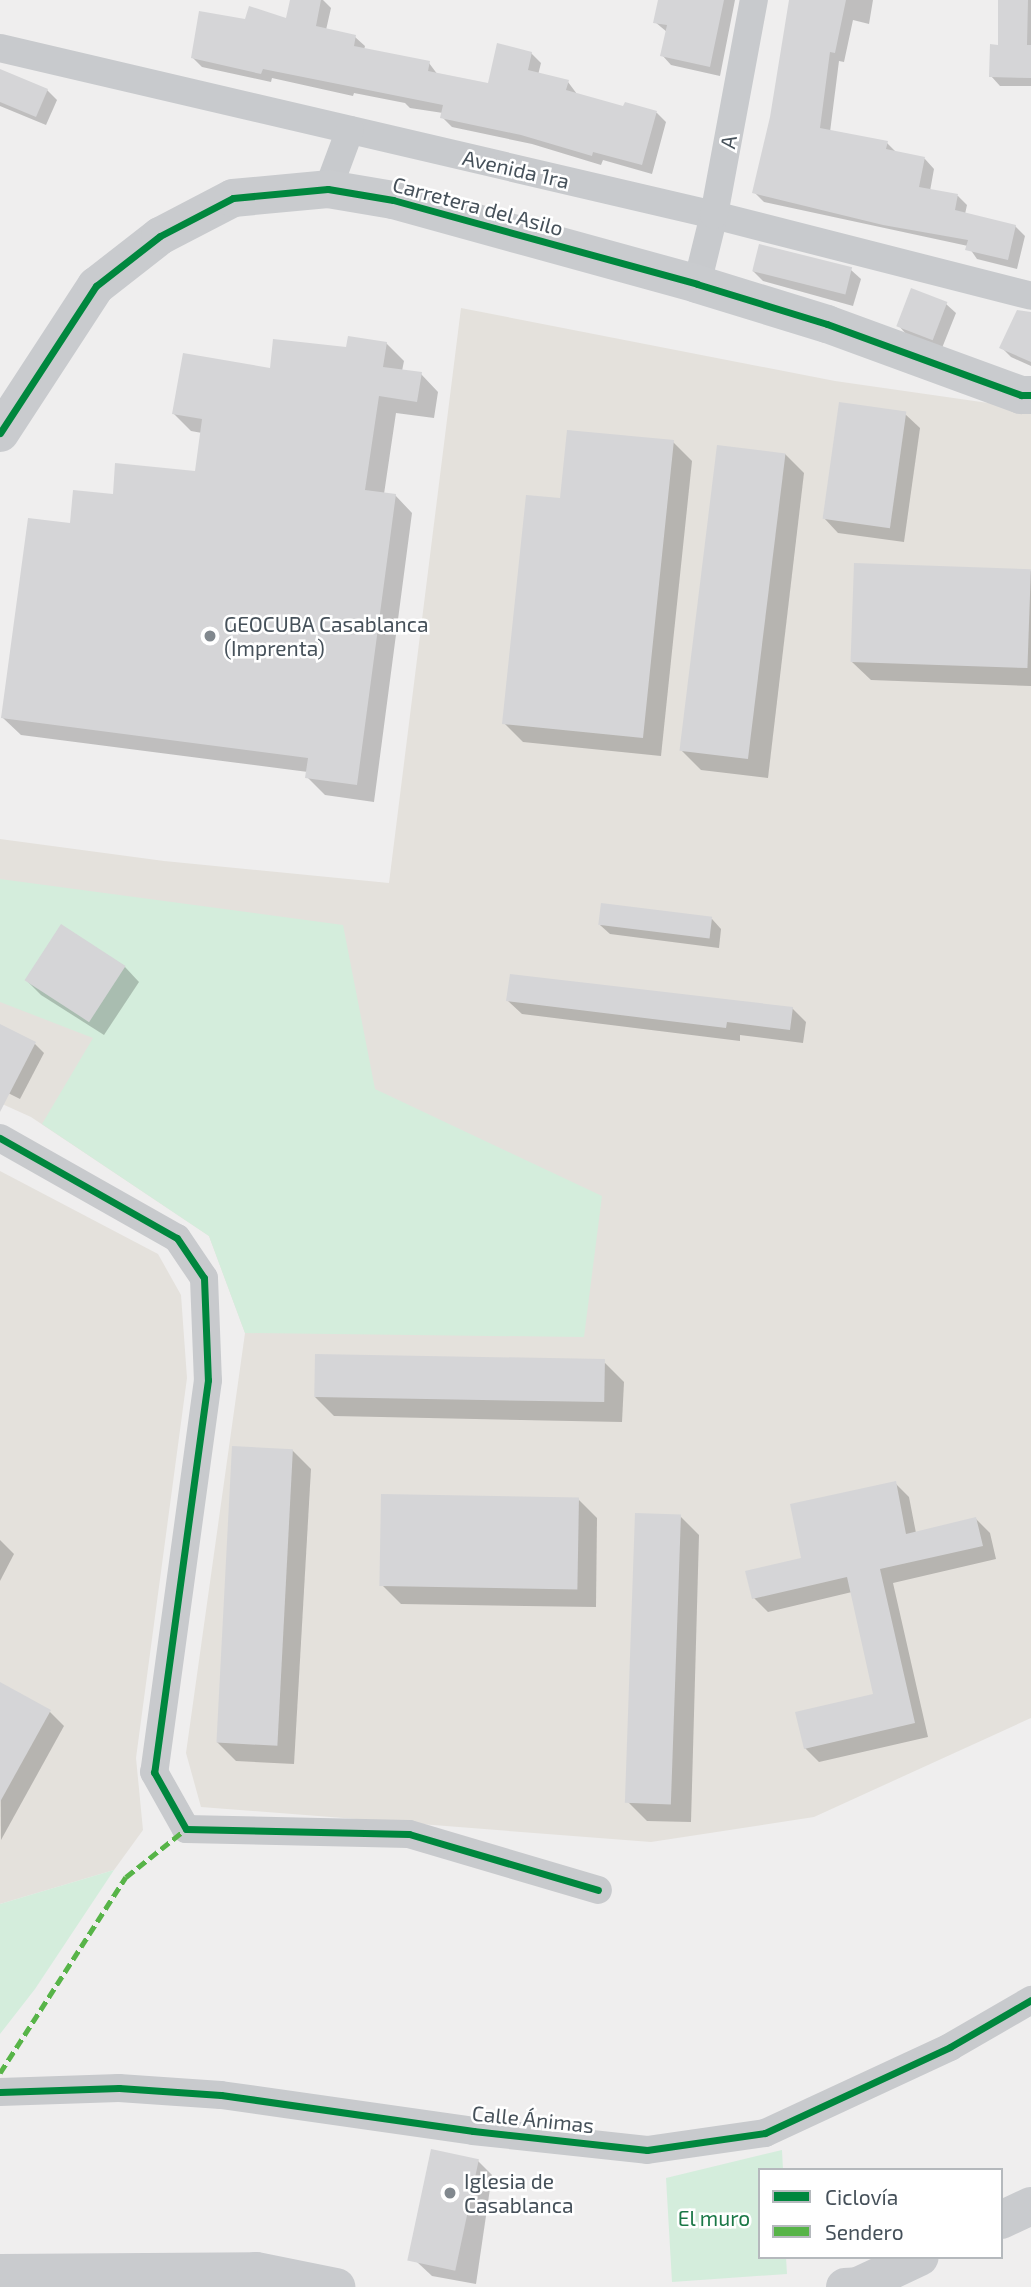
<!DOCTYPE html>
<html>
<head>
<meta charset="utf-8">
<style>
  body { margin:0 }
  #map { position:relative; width:1031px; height:2287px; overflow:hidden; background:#efeeee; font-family:"Exo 2",sans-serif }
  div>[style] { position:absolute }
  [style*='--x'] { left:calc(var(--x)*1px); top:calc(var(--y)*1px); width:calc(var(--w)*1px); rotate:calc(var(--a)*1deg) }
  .commercial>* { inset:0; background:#e4e1dc }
  .green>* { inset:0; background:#d4eddc }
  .shadow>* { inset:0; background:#0003 }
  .building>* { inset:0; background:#d5d5d7; transform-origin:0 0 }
  .street>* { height:28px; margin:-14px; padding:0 14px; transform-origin:14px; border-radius:14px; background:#c8cacd }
  .secondary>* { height:38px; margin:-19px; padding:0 19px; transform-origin:19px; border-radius:19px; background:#c9cbce }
  .quiet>* { height:5px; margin-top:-2.5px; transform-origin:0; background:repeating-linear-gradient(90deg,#57b448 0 10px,transparent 0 15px) }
  .cycleway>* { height:7px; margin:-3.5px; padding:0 3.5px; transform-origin:3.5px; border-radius:3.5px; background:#00873e }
  .dots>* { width:19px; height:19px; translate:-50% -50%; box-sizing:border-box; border:4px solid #fff; border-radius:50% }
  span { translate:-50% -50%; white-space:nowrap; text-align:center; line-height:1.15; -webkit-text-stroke:5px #fff; paint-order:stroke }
  .street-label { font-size:21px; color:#46515a }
  .poi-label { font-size:21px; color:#46515a }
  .left { translate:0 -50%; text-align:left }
  .park-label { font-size:21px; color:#1b7847 }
  .legend { position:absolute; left:758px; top:2168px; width:245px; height:91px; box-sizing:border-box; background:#fff; border:2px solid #b5b9bd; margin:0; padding:9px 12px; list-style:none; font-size:21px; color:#46515a }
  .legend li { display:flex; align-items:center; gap:14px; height:35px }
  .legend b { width:35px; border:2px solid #b5b9bd }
</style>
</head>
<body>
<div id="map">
  <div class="commercial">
    <i style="clip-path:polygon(461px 308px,835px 381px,1031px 409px,1031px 1718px,814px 1817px,651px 1842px,201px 1807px,186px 1753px,245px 1333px,209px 1236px,31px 1117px,0 1103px,0 839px,164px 861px,389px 883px)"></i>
    <i style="clip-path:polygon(0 1171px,158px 1254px,181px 1295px,187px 1378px,136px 1758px,143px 1830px,114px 1870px,0 1904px)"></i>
  </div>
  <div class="green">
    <i style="clip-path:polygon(0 879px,343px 925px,375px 1089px,602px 1196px,584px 1337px,245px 1333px,209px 1236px,42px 1124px,93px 1038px,0 1002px)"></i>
    <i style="clip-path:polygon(114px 1870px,35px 1989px,0 2034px,0 1904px)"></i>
    <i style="clip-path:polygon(782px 2150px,783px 2170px,760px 2170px,760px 2257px,786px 2257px,787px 2274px,672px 2282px,666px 2178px)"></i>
  </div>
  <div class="shadow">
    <i style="clip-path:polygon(292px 0,323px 0,331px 8px,326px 30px,355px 37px,365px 46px,364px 50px,429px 63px,438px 75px,489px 85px,531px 53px,541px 63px,538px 75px,568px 82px,577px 94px,625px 109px,626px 104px,657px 113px,666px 122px,652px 174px,603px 160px,601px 165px,532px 144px,452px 127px,442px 117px,443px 113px,410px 108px,405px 103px,354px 93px,353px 96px,272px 78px,271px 82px,202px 67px,193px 58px,246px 21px,287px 20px)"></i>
    <i style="clip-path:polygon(660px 0,735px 0,720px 76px,671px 65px,662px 55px,667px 32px,655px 22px)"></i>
    <i style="clip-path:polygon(791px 0,873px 0,869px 24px,853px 20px,844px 62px,839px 61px,830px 132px,887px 143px,897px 153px,925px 159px,934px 169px,930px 191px,958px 196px,967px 205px,965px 214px,1015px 226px,1025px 236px,1017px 269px,977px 259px,968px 246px,764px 202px,754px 192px,772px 118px)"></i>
    <i style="clip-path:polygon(1000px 0,1031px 0,1031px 86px,1000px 86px,991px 76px,999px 46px)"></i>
    <i style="clip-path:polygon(0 71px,47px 90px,57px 100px,46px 125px,0 106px)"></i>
    <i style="clip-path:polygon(851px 270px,861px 279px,853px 306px,763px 281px,753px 271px)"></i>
    <i style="clip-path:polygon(946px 304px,956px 313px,942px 348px,907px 335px,898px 325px)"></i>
    <i style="clip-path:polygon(1031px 319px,1031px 366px,1011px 357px,1001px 347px)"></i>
    <i style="clip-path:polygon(386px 343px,404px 361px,402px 371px,421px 374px,438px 392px,434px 418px,396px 413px,384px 494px,395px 495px,412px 513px,374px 802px,325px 795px,307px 777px,308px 772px,21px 735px,3px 718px,72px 525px,114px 496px,196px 473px,202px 433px,191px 431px,174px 414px,271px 370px,348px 349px)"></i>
    <i style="clip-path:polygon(905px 414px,920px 428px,904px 542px,838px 533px,824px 518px)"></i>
    <i style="clip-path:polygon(673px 442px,692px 461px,661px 756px,523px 742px,504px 723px)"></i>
    <i style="clip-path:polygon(785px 454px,804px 473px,768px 778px,701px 770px,682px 751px)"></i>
    <i style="clip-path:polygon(1031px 571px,1031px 686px,871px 680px,852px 662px)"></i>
    <i style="clip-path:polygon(712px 919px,721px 929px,719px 948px,610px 934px,600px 925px)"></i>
    <i style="clip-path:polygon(125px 967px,139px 982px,104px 1035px,41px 995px,26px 980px)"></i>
    <i style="clip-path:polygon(508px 1001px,792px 1008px,806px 1022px,803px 1043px,740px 1035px,740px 1041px,522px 1014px)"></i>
    <i style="clip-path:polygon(0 1036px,35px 1044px,44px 1053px,20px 1099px,0 1089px)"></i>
    <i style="clip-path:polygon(605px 1363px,624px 1382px,622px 1422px,334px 1416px,315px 1397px)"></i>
    <i style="clip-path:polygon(292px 1450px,311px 1469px,294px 1764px,236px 1761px,217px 1742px)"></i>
    <i style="clip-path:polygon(895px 1483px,909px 1497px,916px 1533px,976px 1519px,990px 1533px,996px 1559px,893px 1583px,928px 1737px,819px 1762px,805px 1748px,875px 1695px,852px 1592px,768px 1612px,754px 1598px)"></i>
    <i style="clip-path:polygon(578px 1499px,597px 1518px,596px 1607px,401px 1604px,382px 1585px)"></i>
    <i style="clip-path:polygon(680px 1516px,699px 1535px,691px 1822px,647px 1821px,628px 1802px)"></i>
    <i style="clip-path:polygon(0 1540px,14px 1554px,0 1581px)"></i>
    <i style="clip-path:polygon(0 1684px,50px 1712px,64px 1726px,1px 1840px)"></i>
    <i style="clip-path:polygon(478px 2161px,492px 2175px,476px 2284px,432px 2276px,417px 2262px)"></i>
  </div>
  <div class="building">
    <i style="clip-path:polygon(290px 0,321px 0,316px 26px,356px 35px,354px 46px,430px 61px,428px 71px,488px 83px,497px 43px,532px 52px,528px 70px,569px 80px,566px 90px,623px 106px,625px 102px,657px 111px,642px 165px,593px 152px,592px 156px,521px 135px,440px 118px,443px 105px,263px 69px,261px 74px,191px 58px,199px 11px,245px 19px,249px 6px,286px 18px)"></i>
    <i style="clip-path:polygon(658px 0,724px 0,710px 67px,660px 56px,667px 25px,653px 23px)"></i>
    <i style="clip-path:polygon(789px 0,846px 0,835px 53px,830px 52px,820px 128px,888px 141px,886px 149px,925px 157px,919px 187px,958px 194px,955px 210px,1016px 225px,1008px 260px,965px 250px,968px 240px,883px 225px,752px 193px,770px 117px)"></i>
    <i style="clip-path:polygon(998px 0,1028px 0,1027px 45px,1031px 45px,1031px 78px,989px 77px,990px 44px,998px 45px)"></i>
    <i style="clip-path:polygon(0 69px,48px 89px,36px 117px,0 102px)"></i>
    <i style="left:759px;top:244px;width:96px;height:28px;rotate:14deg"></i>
    <i style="left:911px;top:288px;width:39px;height:41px;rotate:21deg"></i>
    <i style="clip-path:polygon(1017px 310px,1031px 312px,1031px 362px,999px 348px)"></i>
    <i style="clip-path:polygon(348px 336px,387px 342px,383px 367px,422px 372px,417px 402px,379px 396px,365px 490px,396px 494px,357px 785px,305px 778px,308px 758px,1px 718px,28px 518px,70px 523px,73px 490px,113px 494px,115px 463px,195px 471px,202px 419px,172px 414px,183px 353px,270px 368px,273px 339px,346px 347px)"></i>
    <i style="left:839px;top:402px;width:68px;height:118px;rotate:8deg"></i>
    <i style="clip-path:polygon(567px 430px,674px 440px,643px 738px,502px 724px,526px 495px,560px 498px)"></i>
    <i style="left:717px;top:445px;width:69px;height:308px;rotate:7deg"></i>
    <i style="left:854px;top:563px;width:177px;height:99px;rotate:2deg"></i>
    <i style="left:601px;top:903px;width:112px;height:22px;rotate:7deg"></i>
    <i style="left:61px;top:924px;width:77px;height:67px;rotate:33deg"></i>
    <i style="clip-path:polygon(510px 974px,793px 1007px,790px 1030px,727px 1022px,726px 1028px,506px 1001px)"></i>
    <i style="clip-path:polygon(0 1024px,36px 1042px,0 1112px)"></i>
    <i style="left:315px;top:1354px;width:290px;height:43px;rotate:1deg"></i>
    <i style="left:232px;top:1446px;width:61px;height:297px;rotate:3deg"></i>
    <i style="clip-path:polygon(896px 1481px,906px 1534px,976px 1517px,983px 1546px,880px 1569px,915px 1723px,804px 1749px,795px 1712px,873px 1694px,847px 1577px,752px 1599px,745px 1571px,801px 1558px,790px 1504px)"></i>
    <i style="left:381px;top:1494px;width:198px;height:92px;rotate:1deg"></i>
    <i style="left:635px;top:1513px;width:46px;height:290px;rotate:2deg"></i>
    <i style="clip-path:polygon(0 1682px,51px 1710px,0 1802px)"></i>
    <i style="left:431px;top:2149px;width:49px;height:114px;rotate:12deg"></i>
  </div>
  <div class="street">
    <i style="--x:0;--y:48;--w:733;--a:13.16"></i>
    <i style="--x:714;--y:215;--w:327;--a:14.3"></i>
    <i style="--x:328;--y:189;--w:63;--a:-69.6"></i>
    <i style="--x:697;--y:284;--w:71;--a:-76.2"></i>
    <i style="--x:714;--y:215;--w:219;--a:-79.5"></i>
    <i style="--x:0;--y:1138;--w:203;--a:29.5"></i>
    <i style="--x:177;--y:1238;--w:48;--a:56"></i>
    <i style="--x:204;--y:1278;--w:102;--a:87.8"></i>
    <i style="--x:208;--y:1380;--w:396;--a:97.8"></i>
    <i style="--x:154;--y:1772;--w:65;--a:60.7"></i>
    <i style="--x:186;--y:1829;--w:223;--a:1.3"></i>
    <i style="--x:409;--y:1834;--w:197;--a:16.5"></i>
    <i style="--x:0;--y:2092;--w:119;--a:-1.9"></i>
    <i style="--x:119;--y:2088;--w:102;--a:3.9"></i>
    <i style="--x:221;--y:2095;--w:255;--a:8.1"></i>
    <i style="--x:473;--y:2131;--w:175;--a:6.2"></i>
    <i style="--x:647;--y:2150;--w:119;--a:-8.2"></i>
    <i style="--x:765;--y:2133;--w:204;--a:-24.9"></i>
    <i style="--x:950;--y:2047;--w:94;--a:-30.1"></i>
  </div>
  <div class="secondary">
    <i style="--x:0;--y:433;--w:176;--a:-56.9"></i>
    <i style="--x:96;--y:286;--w:81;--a:-38"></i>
    <i style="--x:160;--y:236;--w:82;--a:-27.5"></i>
    <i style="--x:233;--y:198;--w:95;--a:-5.4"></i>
    <i style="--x:328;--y:189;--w:66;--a:9.6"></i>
    <i style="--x:393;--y:200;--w:315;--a:15.4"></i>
    <i style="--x:697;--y:284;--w:136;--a:17.1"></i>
    <i style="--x:827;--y:324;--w:207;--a:20.1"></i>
    <i style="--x:1021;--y:395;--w:10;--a:0"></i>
    <i style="--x:1001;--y:2220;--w:33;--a:-25"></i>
    <i style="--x:0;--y:2273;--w:256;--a:-0.4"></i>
    <i style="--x:256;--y:2271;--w:82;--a:11.3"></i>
    <i style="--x:845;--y:2287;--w:13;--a:-4"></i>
    <i style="--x:858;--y:2286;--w:68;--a:-25.1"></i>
  </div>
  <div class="quiet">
    <i style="--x:0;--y:2073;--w:233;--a:-57.3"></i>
    <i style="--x:126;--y:1877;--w:77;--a:-38.7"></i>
  </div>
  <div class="cycleway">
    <i style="--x:0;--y:433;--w:176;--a:-56.9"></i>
    <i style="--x:96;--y:286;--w:81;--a:-38"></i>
    <i style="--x:160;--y:236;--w:82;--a:-27.5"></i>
    <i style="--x:233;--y:198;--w:95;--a:-5.4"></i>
    <i style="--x:328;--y:189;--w:66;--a:9.6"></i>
    <i style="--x:393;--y:200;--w:315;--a:15.4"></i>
    <i style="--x:697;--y:284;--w:136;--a:17.1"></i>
    <i style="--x:827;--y:324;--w:207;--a:20.1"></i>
    <i style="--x:1021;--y:395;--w:10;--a:0"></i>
    <i style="--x:0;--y:1138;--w:203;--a:29.5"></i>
    <i style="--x:177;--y:1238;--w:48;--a:56"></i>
    <i style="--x:204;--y:1278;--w:102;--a:87.8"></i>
    <i style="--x:208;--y:1380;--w:396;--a:97.8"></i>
    <i style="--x:154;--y:1772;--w:65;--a:60.7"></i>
    <i style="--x:186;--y:1829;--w:223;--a:1.3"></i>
    <i style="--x:409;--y:1834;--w:197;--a:16.5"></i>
    <i style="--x:0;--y:2092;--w:119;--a:-1.9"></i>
    <i style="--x:119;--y:2088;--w:102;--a:3.9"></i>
    <i style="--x:221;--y:2095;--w:255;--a:8.1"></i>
    <i style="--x:473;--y:2131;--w:175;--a:6.2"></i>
    <i style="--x:647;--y:2150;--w:119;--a:-8.2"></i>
    <i style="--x:765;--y:2133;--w:204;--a:-24.9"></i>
    <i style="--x:950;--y:2047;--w:94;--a:-30.1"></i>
  </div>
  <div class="dots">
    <i style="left:210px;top:636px;background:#81888e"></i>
    <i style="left:450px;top:2193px;background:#81888e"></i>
  </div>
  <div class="street-label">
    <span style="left:728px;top:142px;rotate:-80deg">A</span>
    <span style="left:516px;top:169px;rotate:13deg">Avenida 1ra</span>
    <span style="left:478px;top:206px;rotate:15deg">Carretera del Asilo</span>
    <span style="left:533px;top:2119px;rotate:6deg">Calle Ánimas</span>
  </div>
  <div class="poi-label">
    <span class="left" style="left:224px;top:636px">GEOCUBA Casablanca<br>(Imprenta)</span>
    <span class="left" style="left:464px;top:2193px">Iglesia de<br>Casablanca</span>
  </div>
  <div class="park-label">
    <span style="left:714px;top:2218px">El muro</span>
  </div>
  <ul class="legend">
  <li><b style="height:9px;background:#00873e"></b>Ciclovía</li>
  <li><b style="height:9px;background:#57b448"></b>Sendero</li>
  </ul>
</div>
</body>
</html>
